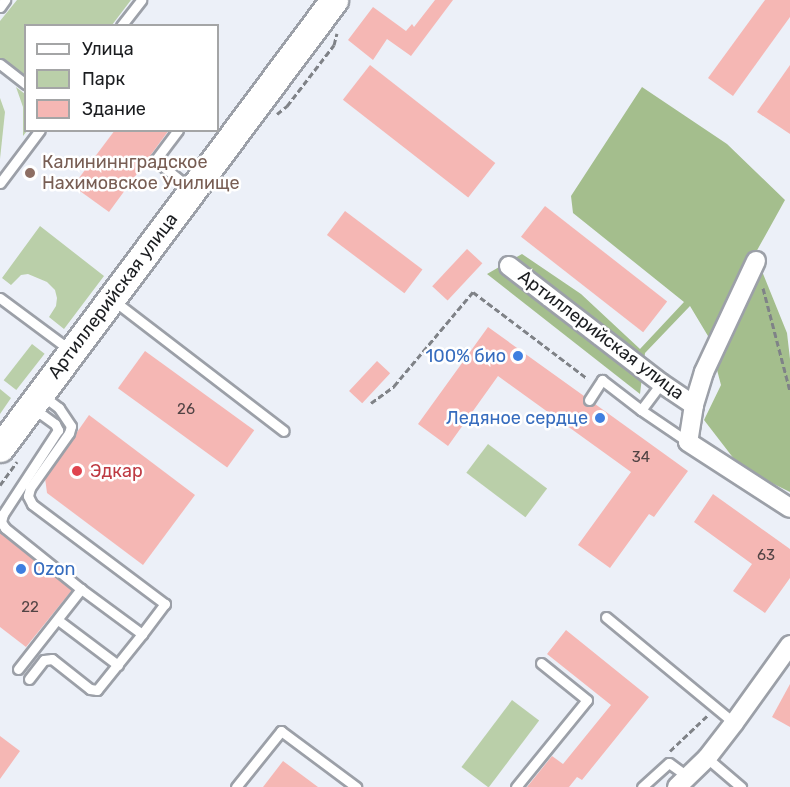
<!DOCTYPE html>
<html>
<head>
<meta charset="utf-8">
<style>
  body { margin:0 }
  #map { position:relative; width:790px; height:787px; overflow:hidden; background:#ecf0f8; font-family:Rubik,sans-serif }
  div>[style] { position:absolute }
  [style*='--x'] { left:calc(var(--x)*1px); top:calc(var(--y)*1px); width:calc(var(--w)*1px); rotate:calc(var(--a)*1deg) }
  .green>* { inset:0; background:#bacfa9; transform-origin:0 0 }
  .forest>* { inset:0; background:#a4be8d }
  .building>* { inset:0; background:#f5b7b4; transform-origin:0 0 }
  .path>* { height:3px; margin-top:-1.5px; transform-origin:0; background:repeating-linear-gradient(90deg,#7f8287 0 6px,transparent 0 9px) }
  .roads { filter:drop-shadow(2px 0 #9ca0a8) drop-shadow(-2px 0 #9ca0a8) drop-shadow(0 2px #9ca0a8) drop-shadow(0 -2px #9ca0a8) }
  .lane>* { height:9px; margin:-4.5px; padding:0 4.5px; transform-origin:4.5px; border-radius:4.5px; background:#fff }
  .street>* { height:18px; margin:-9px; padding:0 9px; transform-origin:9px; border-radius:9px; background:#fff }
  .secondary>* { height:27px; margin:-13.5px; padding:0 13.5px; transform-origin:13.5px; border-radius:13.5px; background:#fff }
  .dots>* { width:16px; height:16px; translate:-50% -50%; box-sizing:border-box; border:3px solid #fff; border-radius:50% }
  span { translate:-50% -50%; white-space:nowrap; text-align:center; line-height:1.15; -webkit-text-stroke:5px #fff; paint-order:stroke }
  .number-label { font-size:15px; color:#524445 }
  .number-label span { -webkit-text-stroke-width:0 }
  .education-label { font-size:18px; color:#785e54 }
  .left { translate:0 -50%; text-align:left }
  .street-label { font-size:18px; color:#1b1d20 }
  .shop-label { font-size:18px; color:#366cbe }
  .right { translate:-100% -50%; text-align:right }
  .health-label { font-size:18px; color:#be3a42 }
  .legend { position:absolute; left:24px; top:24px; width:195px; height:108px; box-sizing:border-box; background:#fff; border:2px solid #a4a5a6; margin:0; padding:8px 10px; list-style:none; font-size:18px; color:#1b1d20 }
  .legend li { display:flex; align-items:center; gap:12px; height:30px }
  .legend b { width:30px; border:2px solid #a4a5a6 }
</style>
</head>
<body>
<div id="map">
  <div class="green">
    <i style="clip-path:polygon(17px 0,131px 0,112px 25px,26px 26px,25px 80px,0 60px,0 21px)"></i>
    <i style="clip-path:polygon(16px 87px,25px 94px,27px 131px,23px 136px,23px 107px)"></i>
    <i style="clip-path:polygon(0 98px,5px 112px,0 159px)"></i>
    <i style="clip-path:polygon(40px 226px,104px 276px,64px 329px,49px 317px,56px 306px,57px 298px,55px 290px,47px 282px,28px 274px,21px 275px,11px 285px,2px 278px)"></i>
    <i style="left:32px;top:344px;width:16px;height:46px;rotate:38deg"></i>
    <i style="clip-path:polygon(0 389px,11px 398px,0 414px)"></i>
    <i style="left:488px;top:444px;width:74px;height:36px;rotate:37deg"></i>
    <i style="left:512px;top:700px;width:34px;height:84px;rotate:37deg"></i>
  </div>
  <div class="forest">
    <i style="clip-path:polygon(642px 87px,727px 144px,785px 200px,755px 254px,787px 333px,790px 359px,790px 492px,741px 468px,704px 420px,721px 385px,708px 336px,690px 306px,645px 353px,640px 394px,487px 274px,522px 254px,581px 294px,640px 349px,684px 302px,573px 213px,571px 196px)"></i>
  </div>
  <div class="building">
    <i style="clip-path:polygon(435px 0,453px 0,411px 56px,387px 39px,373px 60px,348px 40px,373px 7px,406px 31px,412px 24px,414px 27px)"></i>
    <i style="clip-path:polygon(765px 0,790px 0,790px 17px,733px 96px,708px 78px)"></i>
    <i style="left:370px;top:65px;width:159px;height:44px;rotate:38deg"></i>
    <i style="clip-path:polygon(790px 65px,790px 134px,757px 112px)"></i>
    <i style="clip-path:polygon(115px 130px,169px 130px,109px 212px,73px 186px)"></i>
    <i style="left:545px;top:206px;width:155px;height:39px;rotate:38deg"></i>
    <i style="left:345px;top:211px;width:97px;height:30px;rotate:37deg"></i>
    <i style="left:467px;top:249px;width:21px;height:51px;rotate:43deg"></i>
    <i style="clip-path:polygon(488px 327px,584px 396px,585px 405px,595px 404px,688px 471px,654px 517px,649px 514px,610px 568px,578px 545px,631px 472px,498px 376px,448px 446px,418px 424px)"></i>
    <i style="left:145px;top:351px;width:135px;height:46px;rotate:36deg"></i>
    <i style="left:377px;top:361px;width:18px;height:41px;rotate:43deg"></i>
    <i style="clip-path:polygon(89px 415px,195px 495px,143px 565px,47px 493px,45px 478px)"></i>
    <i style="clip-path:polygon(713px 494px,790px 549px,790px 578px,765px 613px,733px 591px,752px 564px,694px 522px)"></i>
    <i style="clip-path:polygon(0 533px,72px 590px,26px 647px,0 627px)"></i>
    <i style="clip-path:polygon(566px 630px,649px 697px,582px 780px,577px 777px,569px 787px,527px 787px,552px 756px,563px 764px,611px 705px,547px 654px)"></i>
    <i style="clip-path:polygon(790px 684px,790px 727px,772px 717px)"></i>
    <i style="clip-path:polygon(0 736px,20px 751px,0 779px)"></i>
    <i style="clip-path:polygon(283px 761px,318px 787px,263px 787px)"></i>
  </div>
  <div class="path">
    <i style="--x:277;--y:114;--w:13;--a:-39"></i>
    <i style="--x:287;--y:106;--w:77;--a:-52.4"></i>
    <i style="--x:334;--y:45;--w:12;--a:-76"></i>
    <i style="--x:763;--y:288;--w:106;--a:75.3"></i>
    <i style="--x:371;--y:403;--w:29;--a:-36"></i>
    <i style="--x:394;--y:386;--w:123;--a:-50"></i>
    <i style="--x:473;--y:292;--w:144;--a:37.1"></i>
    <i style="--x:0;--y:485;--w:29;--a:-54"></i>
    <i style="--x:670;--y:751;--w:51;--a:-43.4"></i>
  </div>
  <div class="roads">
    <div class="lane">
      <i style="--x:0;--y:7;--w:9;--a:-54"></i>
      <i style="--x:121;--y:26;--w:33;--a:-52"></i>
      <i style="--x:0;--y:64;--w:33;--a:38"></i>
      <i style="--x:178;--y:130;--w:38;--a:127"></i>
      <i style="--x:155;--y:160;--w:46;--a:38.9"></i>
      <i style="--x:0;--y:183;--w:66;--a:-53"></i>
      <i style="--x:0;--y:298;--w:87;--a:36.6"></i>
      <i style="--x:113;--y:300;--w:215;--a:37.5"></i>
      <i style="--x:589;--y:400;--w:24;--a:-57"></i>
      <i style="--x:602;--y:380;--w:49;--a:37.6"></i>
      <i style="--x:641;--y:410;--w:34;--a:-53"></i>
      <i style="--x:33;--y:408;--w:27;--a:36"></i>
      <i style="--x:55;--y:424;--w:7;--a:63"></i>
      <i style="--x:58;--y:430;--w:100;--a:123.2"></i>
      <i style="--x:3;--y:514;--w:8;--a:104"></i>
      <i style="--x:1;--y:522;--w:7;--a:56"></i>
      <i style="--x:5;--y:528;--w:97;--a:38.8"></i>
      <i style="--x:641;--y:410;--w:57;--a:34.2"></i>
      <i style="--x:606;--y:617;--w:166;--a:39.6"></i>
      <i style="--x:58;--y:620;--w:75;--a:36.9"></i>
      <i style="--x:18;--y:669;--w:102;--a:-51.8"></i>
      <i style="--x:81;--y:589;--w:76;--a:36.4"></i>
      <i style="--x:142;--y:634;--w:38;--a:-53"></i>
      <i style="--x:165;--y:604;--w:166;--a:-143.1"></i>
      <i style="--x:32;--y:504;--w:9;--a:-117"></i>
      <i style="--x:28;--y:496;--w:8;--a:-76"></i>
      <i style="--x:30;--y:488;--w:67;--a:-54.7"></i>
      <i style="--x:69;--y:433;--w:7;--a:-74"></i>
      <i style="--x:71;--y:426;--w:22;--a:-124"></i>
      <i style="--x:59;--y:408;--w:20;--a:-143"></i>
      <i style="--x:29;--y:679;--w:24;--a:-52"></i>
      <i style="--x:44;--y:660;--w:8;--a:-7"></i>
      <i style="--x:52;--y:659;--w:48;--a:38.3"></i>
      <i style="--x:90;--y:689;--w:7;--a:8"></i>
      <i style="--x:97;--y:690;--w:72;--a:-51.2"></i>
      <i style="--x:707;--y:758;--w:45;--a:40.5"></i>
      <i style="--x:236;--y:787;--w:72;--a:-51.2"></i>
      <i style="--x:281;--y:731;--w:94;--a:36.7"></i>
      <i style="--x:516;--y:787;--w:112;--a:-50.8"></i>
      <i style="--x:587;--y:700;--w:59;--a:-141.2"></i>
      <i style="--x:642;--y:787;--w:36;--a:-42"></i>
      <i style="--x:669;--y:763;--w:24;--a:36"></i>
    </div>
    <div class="street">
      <i style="--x:756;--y:261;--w:123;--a:115.1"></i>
      <i style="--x:704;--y:372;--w:34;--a:107"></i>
      <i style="--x:694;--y:405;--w:37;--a:99"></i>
      <i style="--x:688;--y:442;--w:121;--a:32.9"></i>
      <i style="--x:509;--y:266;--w:192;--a:37.6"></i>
      <i style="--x:661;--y:383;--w:40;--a:34"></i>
      <i style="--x:677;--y:787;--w:42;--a:-44"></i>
      <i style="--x:707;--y:758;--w:44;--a:-52.4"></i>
      <i style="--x:734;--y:723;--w:96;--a:-54.3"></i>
    </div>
    <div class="secondary">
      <i style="--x:0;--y:448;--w:559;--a:-53.29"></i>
    </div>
  </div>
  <div class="dots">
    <i style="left:30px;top:173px;background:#8d6e63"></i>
    <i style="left:518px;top:356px;background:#3f7fe0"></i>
    <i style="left:600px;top:418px;background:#3f7fe0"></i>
    <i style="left:77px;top:471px;background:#e0444e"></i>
    <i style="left:21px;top:569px;background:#3f7fe0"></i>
  </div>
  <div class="number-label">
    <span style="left:186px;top:410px">26</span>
    <span style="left:641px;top:458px">34</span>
    <span style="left:766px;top:556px">63</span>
    <span style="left:30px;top:608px">22</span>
  </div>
  <div class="education-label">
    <span class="left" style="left:42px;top:173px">Калининнградское<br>Нахимовское Училище</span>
  </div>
  <div class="street-label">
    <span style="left:113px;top:296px;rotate:-53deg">Артиллерийская улица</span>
    <span style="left:601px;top:335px;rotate:37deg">Артиллерийская улица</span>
  </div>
  <div class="shop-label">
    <span class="right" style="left:506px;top:356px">100% био</span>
    <span class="right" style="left:588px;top:418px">Ледяное сердце</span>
    <span class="left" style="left:33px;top:569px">Ozon</span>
  </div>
  <div class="health-label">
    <span class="left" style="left:90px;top:471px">Эдкар</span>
  </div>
  <ul class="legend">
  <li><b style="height:8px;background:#fff"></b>Улица</li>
  <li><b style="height:16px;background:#bacfa9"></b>Парк</li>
  <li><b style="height:16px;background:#f5b7b4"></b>Здание</li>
  </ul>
</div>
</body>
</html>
